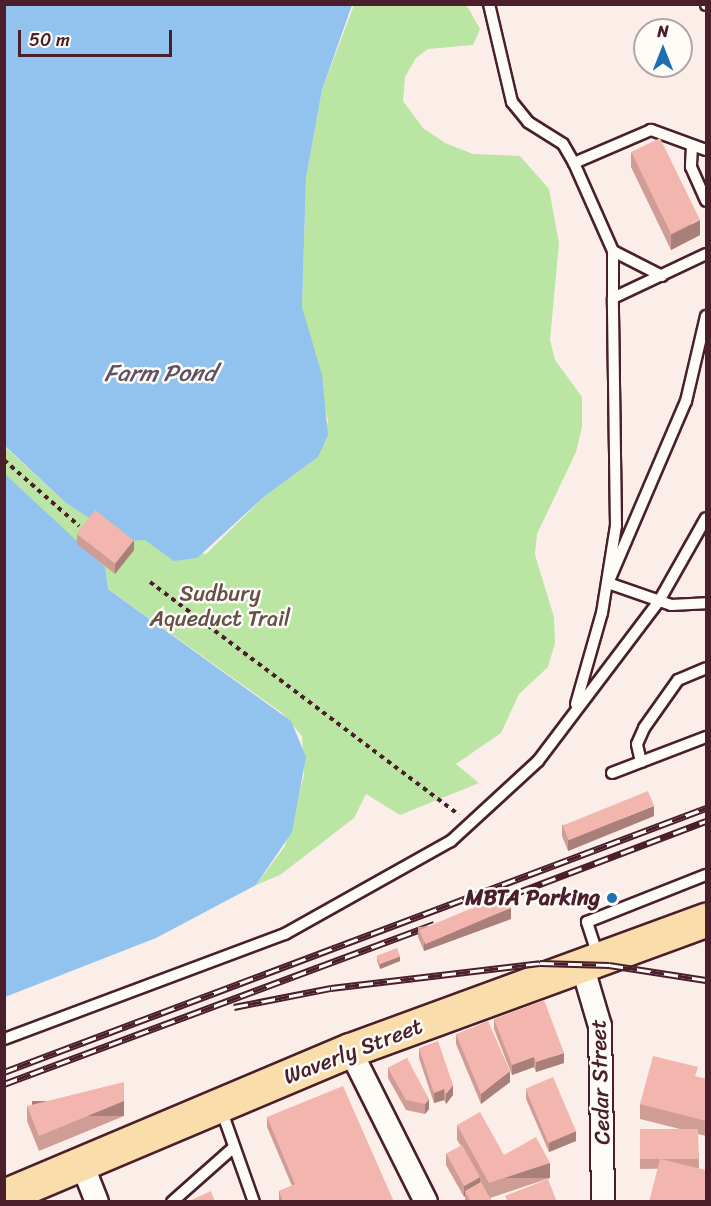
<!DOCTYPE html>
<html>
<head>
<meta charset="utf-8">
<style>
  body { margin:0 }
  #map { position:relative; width:711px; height:1206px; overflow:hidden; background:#fbeee9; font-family:Sriracha,sans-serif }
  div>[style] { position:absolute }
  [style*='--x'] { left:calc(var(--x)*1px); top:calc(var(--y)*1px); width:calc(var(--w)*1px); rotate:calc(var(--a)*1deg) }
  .green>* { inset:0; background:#bae5a2 }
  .water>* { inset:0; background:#92c2ee }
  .path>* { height:4px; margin-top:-2px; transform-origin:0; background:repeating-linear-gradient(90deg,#4a1f2b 0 4.5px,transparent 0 9px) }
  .roads { filter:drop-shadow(2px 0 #4a1f2b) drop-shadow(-2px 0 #4a1f2b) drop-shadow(0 2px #4a1f2b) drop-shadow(0 -2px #4a1f2b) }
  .lane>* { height:10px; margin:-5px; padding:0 5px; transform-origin:5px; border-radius:5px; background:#fdfcf7 }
  .street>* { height:22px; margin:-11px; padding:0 11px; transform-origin:11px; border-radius:11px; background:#fdfcf7 }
  .primary>* { height:33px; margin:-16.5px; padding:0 16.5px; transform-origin:16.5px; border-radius:16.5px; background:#f9ddab }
  .rail>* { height:7px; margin-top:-3.5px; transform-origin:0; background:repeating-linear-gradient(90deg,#fdfcf7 0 14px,#4a1f2b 0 28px); box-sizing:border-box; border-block:2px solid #4a1f2b }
  .wall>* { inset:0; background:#d09d96 }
  .shaded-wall>* { inset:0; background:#a97f7a; transform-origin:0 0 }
  .building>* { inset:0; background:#f2b6af; transform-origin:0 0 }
  .dots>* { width:16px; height:16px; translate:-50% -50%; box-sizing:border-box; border:3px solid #fdfcf7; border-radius:50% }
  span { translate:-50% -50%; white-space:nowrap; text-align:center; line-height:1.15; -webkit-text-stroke:5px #fdfcf7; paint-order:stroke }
  .park-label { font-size:22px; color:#665049 }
  .poi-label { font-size:22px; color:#4a1f2b; font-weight:700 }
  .right { translate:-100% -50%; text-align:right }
  .street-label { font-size:22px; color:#4a1f2b }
  .water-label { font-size:24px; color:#605066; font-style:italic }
  .frame { position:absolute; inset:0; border:6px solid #4a1f2b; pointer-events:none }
  .north { position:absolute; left:633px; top:18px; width:60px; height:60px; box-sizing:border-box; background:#fdfcf7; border:2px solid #b5a4a5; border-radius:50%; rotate:0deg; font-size:16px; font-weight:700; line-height:24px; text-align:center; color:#4a1f2b }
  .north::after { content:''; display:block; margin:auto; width:21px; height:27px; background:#1f6fb2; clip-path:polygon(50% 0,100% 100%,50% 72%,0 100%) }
  .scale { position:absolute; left:18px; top:30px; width:154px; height:27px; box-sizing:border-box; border:3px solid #4a1f2b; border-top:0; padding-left:8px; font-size:18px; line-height:21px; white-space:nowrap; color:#4a1f2b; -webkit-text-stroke:4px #fdfcf7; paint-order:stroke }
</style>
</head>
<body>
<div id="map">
  <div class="green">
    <i style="clip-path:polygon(354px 5px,466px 5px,470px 11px,480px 29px,473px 45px,428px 49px,416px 58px,405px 77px,403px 101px,423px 128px,445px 143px,473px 154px,520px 156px,549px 189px,559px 243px,550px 340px,555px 360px,582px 397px,582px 427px,576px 452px,537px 534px,535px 555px,554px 617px,555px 643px,548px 667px,519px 694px,501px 733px,456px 764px,479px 783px,400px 815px,366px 794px,354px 818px,280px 875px,256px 885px,285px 846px,304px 775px,302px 736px,282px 713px,107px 588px,104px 567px,5px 474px,4px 446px,66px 503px,124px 540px,139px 538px,206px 554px,265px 496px,318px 457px,328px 421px,302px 307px,306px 178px,322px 90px)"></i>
  </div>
  <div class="water">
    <i style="clip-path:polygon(4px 5px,352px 5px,322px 90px,306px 178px,302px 307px,322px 375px,328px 435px,318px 457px,265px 496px,197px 558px,174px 561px,145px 540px,124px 541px,66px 503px,5px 446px)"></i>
    <i style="clip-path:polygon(5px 474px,105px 567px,108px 589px,291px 721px,306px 757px,292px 832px,256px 885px,156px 938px,5px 997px)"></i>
  </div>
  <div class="path">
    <i style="--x:4;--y:460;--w:100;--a:41.3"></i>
    <i style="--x:150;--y:582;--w:387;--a:37"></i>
  </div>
  <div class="roads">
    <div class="lane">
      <i style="--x:489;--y:4;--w:101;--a:76.8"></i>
      <i style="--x:512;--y:102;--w:26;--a:51"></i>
      <i style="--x:528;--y:122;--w:41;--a:32.2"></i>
      <i style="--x:563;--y:144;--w:22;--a:60"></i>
      <i style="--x:706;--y:4;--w:1;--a:90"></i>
      <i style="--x:692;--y:146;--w:21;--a:93"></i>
      <i style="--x:691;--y:167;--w:37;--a:66"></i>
      <i style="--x:706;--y:150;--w:59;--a:-160"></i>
      <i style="--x:651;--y:130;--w:84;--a:156.8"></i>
      <i style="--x:574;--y:163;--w:96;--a:66.1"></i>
      <i style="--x:613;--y:251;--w:47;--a:90"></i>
      <i style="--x:613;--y:298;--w:103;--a:-25.3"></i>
      <i style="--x:613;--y:251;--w:55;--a:27"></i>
      <i style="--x:706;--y:316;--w:87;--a:103.2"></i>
      <i style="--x:686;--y:401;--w:198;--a:113.2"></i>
      <i style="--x:608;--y:583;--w:67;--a:19.2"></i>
      <i style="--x:671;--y:605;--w:35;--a:-3"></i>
      <i style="--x:576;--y:704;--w:95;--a:-74.1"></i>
      <i style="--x:602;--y:613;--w:88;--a:-80.9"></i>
      <i style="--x:616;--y:526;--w:228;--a:-90.8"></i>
      <i style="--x:641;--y:762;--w:18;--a:-103"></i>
      <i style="--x:637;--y:744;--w:17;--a:-66"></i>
      <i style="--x:644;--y:728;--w:59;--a:-54.7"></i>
      <i style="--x:678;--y:680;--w:30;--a:-23"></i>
      <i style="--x:612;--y:773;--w:101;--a:-21"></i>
      <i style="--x:598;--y:956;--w:36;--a:-108"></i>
      <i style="--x:587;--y:922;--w:128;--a:-21.6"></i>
      <i style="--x:4;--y:1039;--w:300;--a:-20.5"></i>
      <i style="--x:285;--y:934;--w:190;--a:-29.3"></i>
      <i style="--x:451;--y:841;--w:118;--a:-42.6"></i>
      <i style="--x:538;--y:761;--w:201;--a:-52.9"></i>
      <i style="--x:659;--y:601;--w:95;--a:-60.5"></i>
      <i style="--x:221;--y:1109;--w:99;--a:70.5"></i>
      <i style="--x:172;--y:1202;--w:83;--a:-41.6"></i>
    </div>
    <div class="street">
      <i style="--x:582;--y:965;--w:64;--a:73.6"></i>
      <i style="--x:600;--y:1026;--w:176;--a:89"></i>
      <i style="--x:350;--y:1050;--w:170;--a:63.4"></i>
      <i style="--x:82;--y:1164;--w:41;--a:68.5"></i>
    </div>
    <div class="primary">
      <i style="--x:4;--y:1196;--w:376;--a:-22.9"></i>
      <i style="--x:350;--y:1050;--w:379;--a:-20.1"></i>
    </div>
  </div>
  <div class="rail">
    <i style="--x:490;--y:903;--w:231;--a:-20.8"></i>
    <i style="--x:234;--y:1007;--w:99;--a:-11.1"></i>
    <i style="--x:331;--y:988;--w:210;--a:-6.8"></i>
    <i style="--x:540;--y:963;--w:69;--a:1.7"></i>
    <i style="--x:609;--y:965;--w:98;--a:8.8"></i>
    <i style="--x:4;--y:1072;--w:750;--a:-20.61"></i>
    <i style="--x:4;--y:1084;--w:459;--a:-20.4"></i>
  </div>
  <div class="wall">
    <i style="clip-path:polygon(631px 152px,700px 235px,671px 250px,631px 167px)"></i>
    <i style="clip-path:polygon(77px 534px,134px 550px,115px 574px,77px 544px)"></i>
    <i style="clip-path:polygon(654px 816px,568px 851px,562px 836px,562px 825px)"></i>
    <i style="clip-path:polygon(511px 919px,424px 951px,418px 937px,418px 927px)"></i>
    <i style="clip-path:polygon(377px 956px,400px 961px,380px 969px,377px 961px)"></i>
    <i style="clip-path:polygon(494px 1019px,564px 1063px,536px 1072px,534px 1067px,512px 1075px,494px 1029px)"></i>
    <i style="clip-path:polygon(456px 1034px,510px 1082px,481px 1104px,456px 1044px)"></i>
    <i style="clip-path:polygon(419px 1048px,453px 1095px,446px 1104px,444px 1100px,434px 1103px,419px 1058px)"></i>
    <i style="clip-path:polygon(407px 1058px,429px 1109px,425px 1114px,406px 1110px,388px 1078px,388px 1068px)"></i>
    <i style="clip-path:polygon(698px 1077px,706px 1079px,706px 1136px,698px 1134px,699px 1168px,640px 1169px,640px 1129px,680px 1129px,640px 1119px,640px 1104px)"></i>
    <i style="clip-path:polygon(526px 1089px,576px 1141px,549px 1152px,526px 1099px)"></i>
    <i style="clip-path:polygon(27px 1106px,124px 1116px,39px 1151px,27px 1121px)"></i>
    <i style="clip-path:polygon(267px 1117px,394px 1202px,279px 1202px,279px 1191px,292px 1186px,267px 1127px)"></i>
    <i style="clip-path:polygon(457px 1125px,504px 1155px,550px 1178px,490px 1198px,492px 1202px,465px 1202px,465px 1196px,464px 1197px,446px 1165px,446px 1154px,461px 1146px,457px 1140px)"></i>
  </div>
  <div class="shaded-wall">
    <i style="clip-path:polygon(700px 220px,700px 235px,671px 250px,671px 235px)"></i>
    <i style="clip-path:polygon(134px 540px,134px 550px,115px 574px,115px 563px)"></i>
    <i style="clip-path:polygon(654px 806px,654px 816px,568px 851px,568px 840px)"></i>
    <i style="clip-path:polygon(511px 908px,511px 919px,424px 951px,424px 941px)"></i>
    <i style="clip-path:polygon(400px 956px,400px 961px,380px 969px,380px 963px)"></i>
    <i style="clip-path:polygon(564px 1053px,564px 1063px,536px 1072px,536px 1062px)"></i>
    <i style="clip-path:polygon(534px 1057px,534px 1067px,512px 1075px,512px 1065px)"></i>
    <i style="clip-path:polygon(510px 1071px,510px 1082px,481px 1104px,481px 1094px)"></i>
    <i style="clip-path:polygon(453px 1085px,453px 1095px,446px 1104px,446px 1094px)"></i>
    <i style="clip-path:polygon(444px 1089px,444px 1100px,434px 1103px,434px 1093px)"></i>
    <i style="clip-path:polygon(429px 1099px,429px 1109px,425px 1114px,425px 1104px)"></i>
    <i style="left:124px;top:1101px;width:15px;height:92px;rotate:90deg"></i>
    <i style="clip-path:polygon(576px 1131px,576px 1141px,549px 1152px,549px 1142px)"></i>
    <i style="left:550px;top:1163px;width:15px;height:64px;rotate:90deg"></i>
    <i style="clip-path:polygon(480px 1177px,480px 1187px,465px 1191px,465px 1196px,464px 1197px,464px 1186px)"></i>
  </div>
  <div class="building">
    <i style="left:660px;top:138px;width:91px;height:32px;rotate:64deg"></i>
    <i style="left:95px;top:510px;width:49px;height:30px;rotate:38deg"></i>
    <i style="left:648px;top:791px;width:16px;height:92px;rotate:68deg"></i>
    <i style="left:505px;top:894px;width:15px;height:93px;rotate:67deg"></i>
    <i style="left:397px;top:948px;width:9px;height:22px;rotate:69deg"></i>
    <i style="clip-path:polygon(544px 1000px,564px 1053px,536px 1062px,534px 1057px,512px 1065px,494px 1019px)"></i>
    <i style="clip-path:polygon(488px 1021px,510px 1071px,481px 1094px,456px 1034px)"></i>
    <i style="clip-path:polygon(438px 1041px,453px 1085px,446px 1094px,444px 1089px,434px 1093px,419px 1048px)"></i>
    <i style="clip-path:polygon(653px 1056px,698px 1067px,695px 1076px,706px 1079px,706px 1121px,640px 1104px)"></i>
    <i style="clip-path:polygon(407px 1058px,429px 1099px,425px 1104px,406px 1100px,388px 1068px)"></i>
    <i style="left:553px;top:1077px;width:59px;height:30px;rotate:67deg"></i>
    <i style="clip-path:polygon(124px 1082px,124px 1101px,39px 1136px,27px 1106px)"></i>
    <i style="clip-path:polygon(343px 1086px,394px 1202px,283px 1202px,279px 1191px,295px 1184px,267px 1117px)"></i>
    <i style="clip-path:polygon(480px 1112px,504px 1155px,536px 1137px,550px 1163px,489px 1183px,457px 1125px)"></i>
    <i style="left:640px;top:1129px;width:58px;height:30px"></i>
    <i style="left:462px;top:1145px;width:37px;height:18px;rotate:61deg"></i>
    <i style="clip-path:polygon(660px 1159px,706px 1170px,706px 1202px,649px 1202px)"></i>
    <i style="clip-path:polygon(548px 1179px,557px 1202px,508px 1202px,505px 1196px)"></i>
    <i style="clip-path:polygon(481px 1182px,492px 1202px,471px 1202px,465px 1191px)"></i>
    <i style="clip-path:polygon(211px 1191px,215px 1202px,187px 1202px)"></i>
  </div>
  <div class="dots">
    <i style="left:612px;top:898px;background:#1f6fb2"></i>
  </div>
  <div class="park-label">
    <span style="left:220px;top:606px">Sudbury<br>Aqueduct Trail</span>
  </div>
  <div class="poi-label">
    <span class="right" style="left:600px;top:898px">MBTA Parking</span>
  </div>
  <div class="street-label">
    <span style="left:353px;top:1051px;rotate:-21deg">Waverly Street</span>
    <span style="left:600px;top:1082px;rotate:-92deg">Cedar Street</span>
  </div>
  <div class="water-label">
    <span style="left:160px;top:374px">Farm Pond</span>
  </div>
  <div class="frame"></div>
  <div class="north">N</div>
  <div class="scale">50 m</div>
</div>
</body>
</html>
